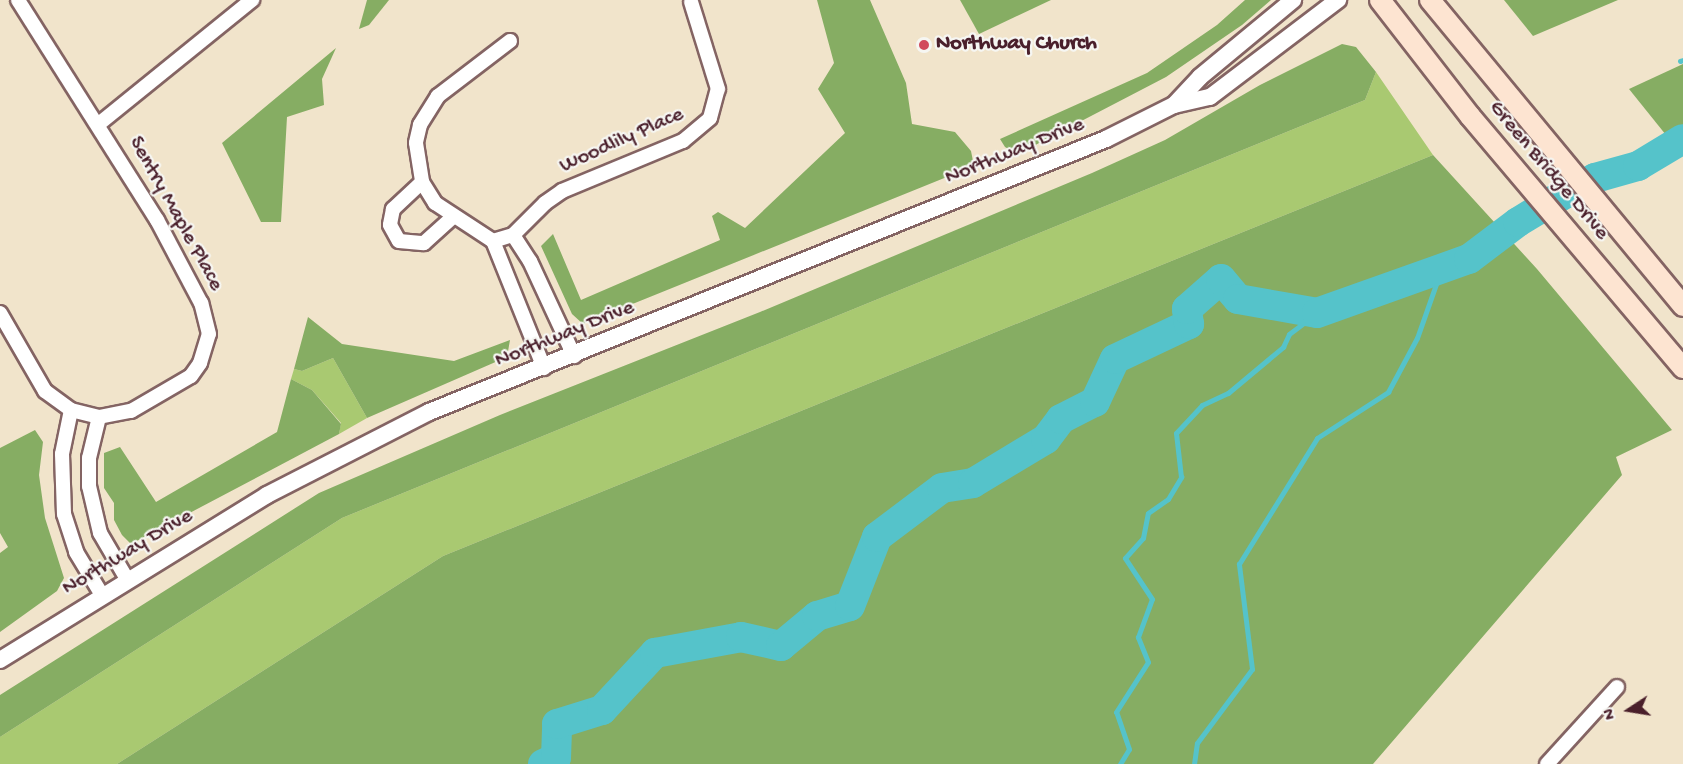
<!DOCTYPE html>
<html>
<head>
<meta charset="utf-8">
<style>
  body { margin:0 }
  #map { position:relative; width:1683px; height:764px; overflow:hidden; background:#f1e4cb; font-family:"Gochi Hand",sans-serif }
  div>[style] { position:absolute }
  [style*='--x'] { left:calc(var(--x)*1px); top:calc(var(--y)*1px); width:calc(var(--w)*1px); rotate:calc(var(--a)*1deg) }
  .green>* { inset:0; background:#a9c971 }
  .forest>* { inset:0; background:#86ad63 }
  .stream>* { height:5px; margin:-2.5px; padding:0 2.5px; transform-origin:2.5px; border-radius:2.5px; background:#55c3ca }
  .river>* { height:30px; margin:-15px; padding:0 15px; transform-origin:15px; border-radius:15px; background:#55c3ca }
  .roads { filter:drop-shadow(2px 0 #846463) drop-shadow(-2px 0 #846463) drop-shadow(0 2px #846463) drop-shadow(0 -2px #846463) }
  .minor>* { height:14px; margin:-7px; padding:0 7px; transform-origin:7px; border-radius:7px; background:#fff }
  .tertiary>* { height:16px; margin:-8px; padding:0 8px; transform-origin:8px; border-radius:8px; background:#fff }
  .secondary>* { height:20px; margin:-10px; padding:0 10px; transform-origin:10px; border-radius:10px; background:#fde4d1 }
  .dots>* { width:16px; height:16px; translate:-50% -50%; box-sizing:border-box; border:3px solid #f6f6f2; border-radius:50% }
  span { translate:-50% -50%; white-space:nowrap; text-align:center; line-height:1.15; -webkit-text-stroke:4.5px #f6f6f2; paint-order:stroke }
  .poi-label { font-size:22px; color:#4a1f2b; font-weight:700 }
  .left { translate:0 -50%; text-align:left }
  .street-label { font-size:22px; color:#4a1f2b }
  .north { position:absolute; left:1599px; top:680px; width:60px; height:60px; -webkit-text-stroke:4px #f6f6f2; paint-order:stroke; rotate:258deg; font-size:16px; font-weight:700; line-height:24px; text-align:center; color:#4a1f2b }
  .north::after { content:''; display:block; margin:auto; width:21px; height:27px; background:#4a1f2b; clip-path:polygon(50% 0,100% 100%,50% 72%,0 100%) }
</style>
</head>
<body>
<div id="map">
  <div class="green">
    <i style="clip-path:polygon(1376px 72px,1433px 155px,443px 556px,117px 764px,0 764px,0 737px,342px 518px,1365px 100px)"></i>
    <i style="clip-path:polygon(333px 358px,367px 418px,339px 434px,341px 423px,312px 390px,291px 379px,294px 369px,302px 371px)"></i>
  </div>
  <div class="forest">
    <i style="clip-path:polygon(367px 0,389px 0,369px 25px,359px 29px)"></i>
    <i style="clip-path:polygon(817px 0,870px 0,906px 83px,912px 124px,955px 132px,971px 151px,974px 166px,583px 324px,572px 314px,541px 246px,553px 234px,581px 300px,720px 240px,712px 216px,718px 212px,745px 228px,845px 133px,818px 89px,834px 63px)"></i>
    <i style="clip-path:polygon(960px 0,1051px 0,979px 34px)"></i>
    <i style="clip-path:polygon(1245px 0,1271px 0,1242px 25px,1166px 77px,1018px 154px,1005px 147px,1000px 139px,1147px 73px,1217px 25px)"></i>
    <i style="clip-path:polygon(1504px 0,1618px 0,1533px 36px)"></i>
    <i style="clip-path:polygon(1342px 44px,1356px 47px,1376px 72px,1365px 100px,342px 518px,0 737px,0 695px,319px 493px,500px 415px,760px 312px,1092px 173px,1165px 140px,1260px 85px)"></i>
    <i style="clip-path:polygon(336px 48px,322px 79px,324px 105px,287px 117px,281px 222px,261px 222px,222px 143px)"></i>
    <i style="clip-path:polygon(1683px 64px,1683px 137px,1670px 140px,1629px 89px)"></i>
    <i style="clip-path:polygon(1433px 155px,1537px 269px,1672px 430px,1616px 457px,1622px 475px,1373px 764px,117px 764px,443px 556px)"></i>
    <i style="clip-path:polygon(308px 317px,342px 344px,454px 361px,510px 340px,507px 357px,367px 418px,333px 358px,302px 371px,294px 369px)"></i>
    <i style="clip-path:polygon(291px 379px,312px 390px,341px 424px,339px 434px,131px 544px,122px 535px,114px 520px,114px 503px,104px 488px,104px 453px,120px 447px,156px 502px,277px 432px)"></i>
    <i style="clip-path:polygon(35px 430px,43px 442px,39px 475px,45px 518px,64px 578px,57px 591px,0 632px,0 553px,8px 547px,0 533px,0 448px)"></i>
  </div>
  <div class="stream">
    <i style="--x:1680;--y:61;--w:3;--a:-18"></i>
    <i style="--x:1120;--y:764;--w:17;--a:-59"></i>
    <i style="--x:1129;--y:749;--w:39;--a:-109"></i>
    <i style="--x:1116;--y:712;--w:59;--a:-57.4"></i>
    <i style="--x:1148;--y:662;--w:27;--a:-112"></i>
    <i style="--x:1138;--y:637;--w:40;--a:-69.8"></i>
    <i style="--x:1152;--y:599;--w:49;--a:-123.4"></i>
    <i style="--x:1125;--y:558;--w:27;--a:-48"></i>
    <i style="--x:1143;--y:538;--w:25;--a:-79"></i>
    <i style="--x:1148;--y:513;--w:24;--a:-35"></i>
    <i style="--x:1168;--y:499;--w:26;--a:-59"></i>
    <i style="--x:1181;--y:477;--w:44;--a:-96.5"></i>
    <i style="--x:1176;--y:433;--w:38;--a:-47"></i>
    <i style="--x:1202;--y:405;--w:29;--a:-25"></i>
    <i style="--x:1228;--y:393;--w:72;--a:-39.9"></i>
    <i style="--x:1283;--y:347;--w:14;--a:-65"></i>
    <i style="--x:1289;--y:334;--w:35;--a:-37"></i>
    <i style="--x:1194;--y:764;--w:21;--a:-82"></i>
    <i style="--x:1197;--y:743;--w:92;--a:-53.4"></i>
    <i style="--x:1252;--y:669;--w:106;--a:-97.1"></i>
    <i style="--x:1239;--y:564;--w:148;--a:-58.2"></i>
    <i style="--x:1317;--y:438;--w:85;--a:-32.9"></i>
    <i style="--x:1388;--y:392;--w:61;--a:-61.8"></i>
    <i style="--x:1417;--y:338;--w:72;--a:-70.6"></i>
  </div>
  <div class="river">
    <i style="--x:543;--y:764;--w:14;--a:-25"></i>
    <i style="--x:556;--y:758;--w:34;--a:-88"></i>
    <i style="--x:557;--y:724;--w:47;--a:-17.3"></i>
    <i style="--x:602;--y:710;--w:78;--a:-47.1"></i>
    <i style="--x:655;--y:653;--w:87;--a:-10.5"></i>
    <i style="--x:741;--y:637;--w:41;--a:12.7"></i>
    <i style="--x:781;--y:646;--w:47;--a:-39.8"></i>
    <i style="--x:817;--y:616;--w:34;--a:-17"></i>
    <i style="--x:850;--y:606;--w:74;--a:-68.6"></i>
    <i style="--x:877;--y:537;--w:81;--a:-37"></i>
    <i style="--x:942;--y:488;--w:31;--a:-9"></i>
    <i style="--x:973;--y:483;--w:85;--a:-31.1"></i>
    <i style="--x:1046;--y:439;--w:25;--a:-53"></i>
    <i style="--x:1061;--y:419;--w:38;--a:-27"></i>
    <i style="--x:1095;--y:402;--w:47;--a:-65.1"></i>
    <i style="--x:1115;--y:359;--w:82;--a:-25.3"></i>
    <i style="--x:1189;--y:324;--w:15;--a:-98"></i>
    <i style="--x:1187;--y:309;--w:45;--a:-41.4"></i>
    <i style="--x:1221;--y:279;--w:26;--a:50"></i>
    <i style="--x:1238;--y:299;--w:80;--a:10"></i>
    <i style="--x:1317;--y:313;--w:161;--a:-19.6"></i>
    <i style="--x:1469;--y:259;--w:61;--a:-37.1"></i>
    <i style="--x:1518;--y:222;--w:50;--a:-31.2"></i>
    <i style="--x:1561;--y:196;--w:38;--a:-28"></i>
    <i style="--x:1595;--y:178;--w:45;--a:-15.6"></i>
    <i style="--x:1638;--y:166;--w:52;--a:-31"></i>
  </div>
  <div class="roads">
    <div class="minor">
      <i style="--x:510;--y:41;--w:91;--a:142.6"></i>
      <i style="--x:438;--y:96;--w:34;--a:122"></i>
      <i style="--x:420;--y:125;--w:18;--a:103"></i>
      <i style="--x:416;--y:143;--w:39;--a:81"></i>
      <i style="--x:422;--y:182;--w:25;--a:58"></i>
      <i style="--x:435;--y:203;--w:69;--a:33.2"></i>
      <i style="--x:493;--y:241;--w:21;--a:-17"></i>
      <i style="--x:513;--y:235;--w:45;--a:-45"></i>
      <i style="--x:545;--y:203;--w:21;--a:-35"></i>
      <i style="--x:562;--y:191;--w:131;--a:-22.5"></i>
      <i style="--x:683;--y:141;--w:35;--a:-40"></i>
      <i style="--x:710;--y:118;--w:30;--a:-75"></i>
      <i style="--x:718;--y:89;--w:91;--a:-107.2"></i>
      <i style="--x:100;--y:123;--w:196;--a:-39"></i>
      <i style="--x:422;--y:182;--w:40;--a:137"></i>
      <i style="--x:393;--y:209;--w:16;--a:101"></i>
      <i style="--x:390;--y:225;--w:18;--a:61"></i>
      <i style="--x:399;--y:241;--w:25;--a:5"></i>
      <i style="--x:424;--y:243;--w:39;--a:-42"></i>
      <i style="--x:513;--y:235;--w:31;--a:57"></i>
      <i style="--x:530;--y:261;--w:105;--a:65.1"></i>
      <i style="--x:493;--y:241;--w:137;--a:68.1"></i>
      <i style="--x:0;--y:313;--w:90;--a:60"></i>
      <i style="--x:45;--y:391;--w:32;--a:36"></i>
      <i style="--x:71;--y:410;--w:29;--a:14"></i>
      <i style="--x:99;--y:417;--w:33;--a:-11"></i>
      <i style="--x:131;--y:411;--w:69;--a:-30.3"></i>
      <i style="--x:191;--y:376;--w:16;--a:-55"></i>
      <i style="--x:200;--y:363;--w:30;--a:-73"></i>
      <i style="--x:209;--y:334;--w:32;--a:-104"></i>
      <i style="--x:201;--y:303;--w:94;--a:-117.9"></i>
      <i style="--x:157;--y:220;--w:260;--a:-122.3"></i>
      <i style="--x:71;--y:410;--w:45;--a:101.6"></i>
      <i style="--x:62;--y:454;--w:60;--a:88.1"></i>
      <i style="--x:64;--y:514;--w:40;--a:72"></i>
      <i style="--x:76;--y:552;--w:50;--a:58.8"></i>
      <i style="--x:99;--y:417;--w:42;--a:103.7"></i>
      <i style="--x:89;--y:458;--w:28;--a:90"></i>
      <i style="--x:89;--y:486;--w:48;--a:76.8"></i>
      <i style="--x:100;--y:533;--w:53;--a:59.6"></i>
      <i style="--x:1547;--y:764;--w:104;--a:-47.7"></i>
    </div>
    <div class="tertiary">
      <i style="--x:1174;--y:105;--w:38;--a:-47"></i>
      <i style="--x:1200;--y:77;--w:121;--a:-39.6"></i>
      <i style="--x:0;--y:660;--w:314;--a:-31.7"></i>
      <i style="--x:267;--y:495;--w:182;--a:-27.1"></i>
      <i style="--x:429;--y:412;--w:730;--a:-21.96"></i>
      <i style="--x:1106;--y:139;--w:76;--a:-26.6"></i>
      <i style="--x:1174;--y:105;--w:37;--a:-13"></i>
      <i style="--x:1210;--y:97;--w:161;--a:-37.2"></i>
    </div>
    <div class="secondary">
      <i style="--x:1380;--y:0;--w:147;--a:52.2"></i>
      <i style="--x:1470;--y:116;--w:330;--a:49.8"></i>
      <i style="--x:1430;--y:0;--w:397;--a:50.4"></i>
    </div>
  </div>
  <div class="dots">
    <i style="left:924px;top:45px;background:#d1495b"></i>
  </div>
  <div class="poi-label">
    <span class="left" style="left:936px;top:45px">Northway Church</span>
  </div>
  <div class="street-label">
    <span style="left:622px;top:141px;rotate:-24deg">Woodlily Place</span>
    <span style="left:1015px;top:152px;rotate:-22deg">Northway Drive</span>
    <span style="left:1548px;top:171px;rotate:50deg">Green Bridge Drive</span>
    <span style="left:175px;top:214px;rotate:61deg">Sentry Maple Place</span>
    <span style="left:565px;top:335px;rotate:-22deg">Northway Drive</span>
    <span style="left:128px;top:553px;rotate:-31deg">Northway Drive</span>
  </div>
  <div class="north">N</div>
</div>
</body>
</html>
